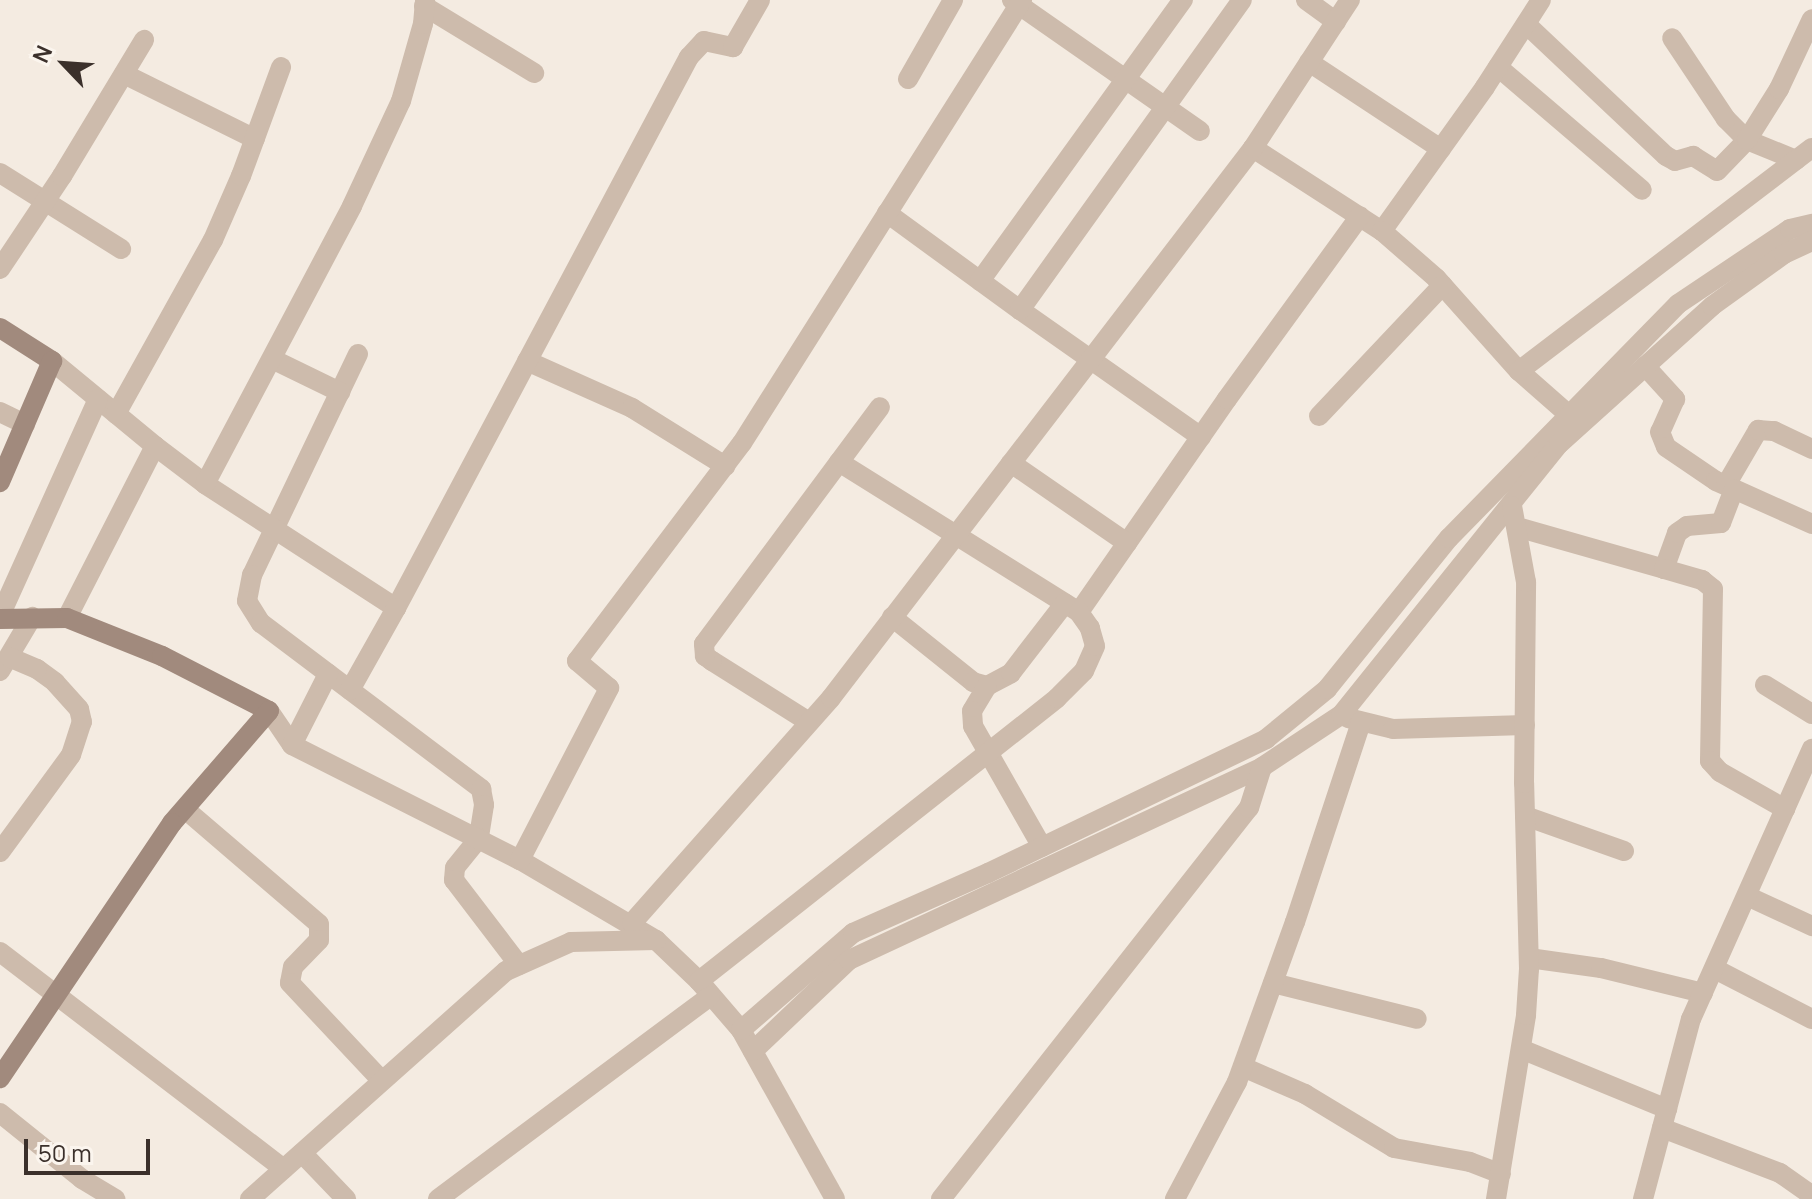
<!DOCTYPE html>
<html>
<head>
<meta charset="utf-8">
<style>
  body { margin:0 }
  #map { position:relative; width:1812px; height:1199px; overflow:hidden; background:#f4ebe1; font-family:Manrope,sans-serif }
  div>[style] { position:absolute }
  [style*='--x'] { left:calc(var(--x)*1px); top:calc(var(--y)*1px); width:calc(var(--w)*1px); rotate:calc(var(--a)*1deg) }
  .street>* { height:20px; margin:-10px; padding:0 10px; transform-origin:10px; border-radius:10px; background:#cdbbac }
  .secondary>* { height:20px; margin:-10px; padding:0 10px; transform-origin:10px; border-radius:10px; background:#a18a7d }
  span { translate:-50% -50%; white-space:nowrap; text-align:center; line-height:1.15; -webkit-text-stroke:7px #fbf5ee; paint-order:stroke }
  .north { position:absolute; left:24px; top:24px; width:80px; height:80px; -webkit-text-stroke:6px #fbf5ee; paint-order:stroke; rotate:295deg; font-size:22px; font-weight:700; line-height:32px; text-align:center; color:#3b302b }
  .north::after { content:''; display:block; margin:auto; width:28px; height:36px; background:#3b302b; clip-path:polygon(50% 0,100% 100%,50% 72%,0 100%) }
  .scale { position:absolute; left:24px; top:1139px; width:126px; height:36px; box-sizing:border-box; border:4px solid #3b302b; border-top:0; padding-left:10px; font-size:24px; line-height:28px; white-space:nowrap; color:#3b302b; -webkit-text-stroke:6px #fbf5ee; paint-order:stroke }
</style>
</head>
<body>
<div id="map">
  <div class="street">
    <i style="--x:1012;--y:0;--w:229;--a:34.9"></i>
    <i style="--x:1306;--y:0;--w:37;--a:36"></i>
    <i style="--x:424;--y:6;--w:129;--a:31.3"></i>
    <i style="--x:1526;--y:24;--w:192;--a:43.3"></i>
    <i style="--x:1666;--y:156;--w:10;--a:29"></i>
    <i style="--x:1675;--y:161;--w:19;--a:-16"></i>
    <i style="--x:1693;--y:156;--w:28;--a:32"></i>
    <i style="--x:1717;--y:171;--w:43;--a:-45.9"></i>
    <i style="--x:1747;--y:140;--w:30;--a:-135"></i>
    <i style="--x:1726;--y:119;--w:97;--a:-123.7"></i>
    <i style="--x:1309;--y:62;--w:158;--a:33.4"></i>
    <i style="--x:1498;--y:67;--w:189;--a:40.5"></i>
    <i style="--x:124;--y:74;--w:146;--a:26.4"></i>
    <i style="--x:908;--y:79;--w:91;--a:-60.3"></i>
    <i style="--x:1253;--y:148;--w:153;--a:32.8"></i>
    <i style="--x:1382;--y:231;--w:177;--a:-54.4"></i>
    <i style="--x:1485;--y:87;--w:103;--a:-57.2"></i>
    <i style="--x:1796;--y:160;--w:53;--a:-157.8"></i>
    <i style="--x:1747;--y:140;--w:60;--a:-57.9"></i>
    <i style="--x:1779;--y:89;--w:77;--a:-64.8"></i>
    <i style="--x:0;--y:173;--w:143;--a:32.1"></i>
    <i style="--x:887;--y:213;--w:165;--a:36.1"></i>
    <i style="--x:1382;--y:231;--w:72;--a:41"></i>
    <i style="--x:1436;--y:278;--w:125;--a:48.3"></i>
    <i style="--x:1519;--y:371;--w:67;--a:41.3"></i>
    <i style="--x:0;--y:269;--w:112;--a:-56.3"></i>
    <i style="--x:62;--y:176;--w:159;--a:-58.9"></i>
    <i style="--x:980;--y:281;--w:347;--a:-54.2"></i>
    <i style="--x:358;--y:354;--w:245;--a:115.6"></i>
    <i style="--x:252;--y:575;--w:26;--a:101"></i>
    <i style="--x:247;--y:601;--w:26;--a:58"></i>
    <i style="--x:261;--y:623;--w:276;--a:37"></i>
    <i style="--x:481;--y:789;--w:16;--a:79"></i>
    <i style="--x:484;--y:805;--w:33;--a:99"></i>
    <i style="--x:479;--y:838;--w:38;--a:129"></i>
    <i style="--x:455;--y:868;--w:12;--a:95"></i>
    <i style="--x:454;--y:880;--w:107;--a:52.6"></i>
    <i style="--x:272;--y:359;--w:76;--a:25.9"></i>
    <i style="--x:52;--y:361;--w:134;--a:39.5"></i>
    <i style="--x:155;--y:446;--w:193;--a:117.1"></i>
    <i style="--x:527;--y:361;--w:115;--a:24.1"></i>
    <i style="--x:632;--y:408;--w:110;--a:31.9"></i>
    <i style="--x:1645;--y:366;--w:45;--a:47.7"></i>
    <i style="--x:1675;--y:399;--w:36;--a:114"></i>
    <i style="--x:1660;--y:432;--w:16;--a:68"></i>
    <i style="--x:1666;--y:447;--w:60;--a:34.2"></i>
    <i style="--x:1716;--y:481;--w:105;--a:24.1"></i>
    <i style="--x:1519;--y:371;--w:368;--a:-37.3"></i>
    <i style="--x:0;--y:412;--w:28;--a:26"></i>
    <i style="--x:116;--y:414;--w:199;--a:-60.9"></i>
    <i style="--x:213;--y:240;--w:70;--a:-66.4"></i>
    <i style="--x:241;--y:176;--w:116;--a:-69.8"></i>
    <i style="--x:1319;--y:416;--w:180;--a:-46.6"></i>
    <i style="--x:1201;--y:437;--w:221;--a:-144.9"></i>
    <i style="--x:1020;--y:310;--w:381;--a:-54.4"></i>
    <i style="--x:155;--y:446;--w:63;--a:37.2"></i>
    <i style="--x:205;--y:484;--w:228;--a:33"></i>
    <i style="--x:396;--y:608;--w:624;--a:-62"></i>
    <i style="--x:689;--y:57;--w:22;--a:-47"></i>
    <i style="--x:704;--y:41;--w:30;--a:12"></i>
    <i style="--x:733;--y:47;--w:54;--a:-60.1"></i>
    <i style="--x:839;--y:462;--w:283;--a:32"></i>
    <i style="--x:1079;--y:612;--w:259;--a:-55.2"></i>
    <i style="--x:1227;--y:399;--w:226;--a:-54"></i>
    <i style="--x:1011;--y:463;--w:141;--a:34.6"></i>
    <i style="--x:205;--y:484;--w:314;--a:-62.1"></i>
    <i style="--x:352;--y:206;--w:116;--a:-65"></i>
    <i style="--x:401;--y:101;--w:80;--a:-74.1"></i>
    <i style="--x:423;--y:24;--w:24;--a:-85"></i>
    <i style="--x:1726;--y:485;--w:64;--a:-59.8"></i>
    <i style="--x:1758;--y:430;--w:16;--a:4"></i>
    <i style="--x:1774;--y:431;--w:42;--a:25.3"></i>
    <i style="--x:1517;--y:527;--w:153;--a:15.9"></i>
    <i style="--x:1664;--y:569;--w:38;--a:-70"></i>
    <i style="--x:1677;--y:533;--w:12;--a:-35"></i>
    <i style="--x:1687;--y:526;--w:34;--a:-5"></i>
    <i style="--x:1721;--y:523;--w:36;--a:-69"></i>
    <i style="--x:1664;--y:569;--w:40;--a:16"></i>
    <i style="--x:1702;--y:580;--w:14;--a:39"></i>
    <i style="--x:1713;--y:589;--w:172;--a:91"></i>
    <i style="--x:1710;--y:761;--w:15;--a:48"></i>
    <i style="--x:1720;--y:772;--w:75;--a:29.6"></i>
    <i style="--x:0;--y:616;--w:238;--a:-65.7"></i>
    <i style="--x:892;--y:617;--w:104;--a:38.7"></i>
    <i style="--x:973;--y:682;--w:15;--a:16"></i>
    <i style="--x:987;--y:686;--w:27;--a:-28"></i>
    <i style="--x:1011;--y:673;--w:88;--a:-52.4"></i>
    <i style="--x:0;--y:671;--w:63;--a:-59.3"></i>
    <i style="--x:1765;--y:685;--w:55;--a:31.7"></i>
    <i style="--x:987;--y:686;--w:29;--a:121"></i>
    <i style="--x:972;--y:711;--w:15;--a:86"></i>
    <i style="--x:973;--y:726;--w:139;--a:60.3"></i>
    <i style="--x:350;--y:690;--w:94;--a:-60.7"></i>
    <i style="--x:269;--y:711;--w:41;--a:55.9"></i>
    <i style="--x:292;--y:745;--w:255;--a:26.8"></i>
    <i style="--x:520;--y:860;--w:158;--a:30.5"></i>
    <i style="--x:656;--y:940;--w:59;--a:43.6"></i>
    <i style="--x:699;--y:981;--w:65;--a:49.4"></i>
    <i style="--x:741;--y:1030;--w:193;--a:60.9"></i>
    <i style="--x:1348;--y:718;--w:46;--a:13.7"></i>
    <i style="--x:1393;--y:729;--w:132;--a:-1.7"></i>
    <i style="--x:809;--y:722;--w:115;--a:-147.8"></i>
    <i style="--x:712;--y:661;--w:9;--a:-144"></i>
    <i style="--x:705;--y:656;--w:12;--a:-95"></i>
    <i style="--x:704;--y:644;--w:295;--a:-53.4"></i>
    <i style="--x:292;--y:745;--w:80;--a:-63.1"></i>
    <i style="--x:186;--y:810;--w:175;--a:40.6"></i>
    <i style="--x:319;--y:924;--w:16;--a:90"></i>
    <i style="--x:319;--y:940;--w:37;--a:134"></i>
    <i style="--x:293;--y:967;--w:16;--a:101"></i>
    <i style="--x:290;--y:983;--w:134;--a:46.8"></i>
    <i style="--x:1525;--y:816;--w:105;--a:19.5"></i>
    <i style="--x:0;--y:852;--w:120;--a:-53.8"></i>
    <i style="--x:71;--y:755;--w:35;--a:-72"></i>
    <i style="--x:82;--y:722;--w:13;--a:-103"></i>
    <i style="--x:79;--y:709;--w:36;--a:-132"></i>
    <i style="--x:55;--y:682;--w:22;--a:-144"></i>
    <i style="--x:37;--y:669;--w:30;--a:-157"></i>
    <i style="--x:520;--y:860;--w:194;--a:-62.6"></i>
    <i style="--x:609;--y:688;--w:42;--a:-139.8"></i>
    <i style="--x:577;--y:661;--w:273;--a:-52.9"></i>
    <i style="--x:742;--y:443;--w:524;--a:-57.7"></i>
    <i style="--x:1747;--y:896;--w:72;--a:24.8"></i>
    <i style="--x:632;--y:923;--w:300;--a:-48.5"></i>
    <i style="--x:831;--y:698;--w:693;--a:-52.5"></i>
    <i style="--x:1253;--y:148;--w:177;--a:-56.8"></i>
    <i style="--x:0;--y:952;--w:357;--a:37.4"></i>
    <i style="--x:1529;--y:958;--w:73;--a:7.9"></i>
    <i style="--x:1601;--y:968;--w:105;--a:13.8"></i>
    <i style="--x:1715;--y:969;--w:109;--a:27.3"></i>
    <i style="--x:699;--y:981;--w:456;--a:-38.3"></i>
    <i style="--x:1057;--y:698;--w:38;--a:-45"></i>
    <i style="--x:1084;--y:671;--w:27;--a:-66"></i>
    <i style="--x:1095;--y:646;--w:19;--a:-106"></i>
    <i style="--x:1090;--y:628;--w:19;--a:-125"></i>
    <i style="--x:1273;--y:983;--w:148;--a:14"></i>
    <i style="--x:741;--y:1030;--w:148;--a:-40.9"></i>
    <i style="--x:853;--y:933;--w:148;--a:-24"></i>
    <i style="--x:988;--y:873;--w:309;--a:-25.7"></i>
    <i style="--x:1266;--y:739;--w:79;--a:-39.3"></i>
    <i style="--x:1327;--y:689;--w:194;--a:-51.1"></i>
    <i style="--x:1449;--y:538;--w:327;--a:-45.6"></i>
    <i style="--x:1678;--y:304;--w:135;--a:-33.8"></i>
    <i style="--x:1790;--y:229;--w:23;--a:-13"></i>
    <i style="--x:1521;--y:1049;--w:158;--a:22.3"></i>
    <i style="--x:753;--y:1051;--w:132;--a:-43.5"></i>
    <i style="--x:849;--y:960;--w:456;--a:-25"></i>
    <i style="--x:1262;--y:767;--w:95;--a:-33.4"></i>
    <i style="--x:1341;--y:715;--w:348;--a:-51.2"></i>
    <i style="--x:1559;--y:444;--w:206;--a:-42"></i>
    <i style="--x:1712;--y:306;--w:89;--a:-35.8"></i>
    <i style="--x:1784;--y:254;--w:31;--a:-25"></i>
    <i style="--x:1243;--y:1067;--w:68;--a:23.5"></i>
    <i style="--x:1305;--y:1094;--w:104;--a:31.2"></i>
    <i style="--x:1394;--y:1148;--w:77;--a:10.4"></i>
    <i style="--x:1470;--y:1162;--w:33;--a:21"></i>
    <i style="--x:0;--y:1113;--w:105;--a:38.8"></i>
    <i style="--x:82;--y:1179;--w:39;--a:31"></i>
    <i style="--x:1662;--y:1128;--w:126;--a:20.9"></i>
    <i style="--x:1780;--y:1173;--w:39;--a:35"></i>
    <i style="--x:302;--y:1153;--w:64;--a:46.3"></i>
    <i style="--x:250;--y:1199;--w:343;--a:-41.7"></i>
    <i style="--x:506;--y:971;--w:71;--a:-24"></i>
    <i style="--x:571;--y:942;--w:85;--a:-1.3"></i>
    <i style="--x:438;--y:1199;--w:339;--a:-36.7"></i>
    <i style="--x:941;--y:1199;--w:498;--a:-51.8"></i>
    <i style="--x:1249;--y:808;--w:43;--a:-72.4"></i>
    <i style="--x:1175;--y:1199;--w:132;--a:-62.1"></i>
    <i style="--x:1237;--y:1082;--w:170;--a:-70.1"></i>
    <i style="--x:1295;--y:922;--w:211;--a:-71.7"></i>
    <i style="--x:1496;--y:1199;--w:186;--a:-80.7"></i>
    <i style="--x:1526;--y:1015;--w:46;--a:-86.3"></i>
    <i style="--x:1529;--y:969;--w:186;--a:-91.5"></i>
    <i style="--x:1524;--y:783;--w:201;--a:-89.4"></i>
    <i style="--x:1526;--y:582;--w:77;--a:-100.4"></i>
    <i style="--x:1643;--y:1199;--w:186;--a:-75.1"></i>
    <i style="--x:1691;--y:1019;--w:296;--a:-65.9"></i>
  </div>
  <div class="secondary">
    <i style="--x:0;--y:328;--w:62;--a:32.4"></i>
    <i style="--x:52;--y:361;--w:132;--a:113.3"></i>
    <i style="--x:0;--y:619;--w:67;--a:-0.9"></i>
    <i style="--x:67;--y:618;--w:102;--a:21.8"></i>
    <i style="--x:162;--y:656;--w:120;--a:27.2"></i>
    <i style="--x:269;--y:711;--w:148;--a:130.9"></i>
    <i style="--x:172;--y:823;--w:308;--a:124"></i>
  </div>
  <div class="north">N</div>
  <div class="scale">50 m</div>
</div>
</body>
</html>
